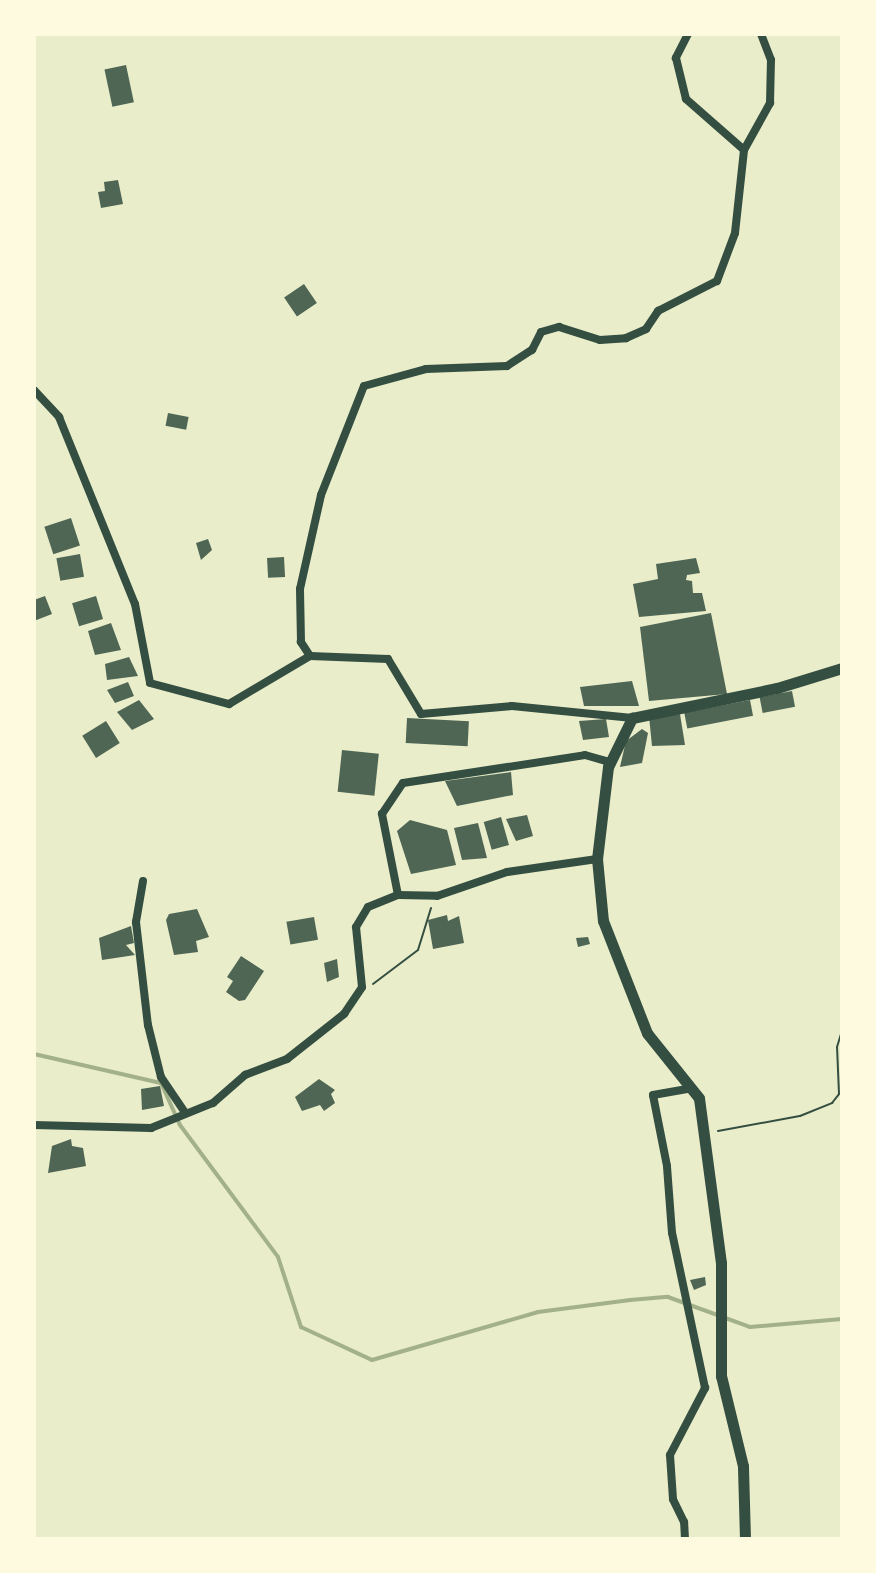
<!DOCTYPE html>
<html>
<head>
<meta charset="utf-8">
<style>
  body { margin:0 }
  #map { position:relative; width:876px; height:1573px; overflow:hidden; background:#e9edc9; font-family:"Titillium Web",sans-serif }
  div>[style] { position:absolute }
  [style*='--x'] { left:calc(var(--x)*1px); top:calc(var(--y)*1px); width:calc(var(--w)*1px); rotate:calc(var(--a)*1deg) }
  .stream>* { height:4px; margin:-2px; padding:0 2px; transform-origin:2px; border-radius:2px; background:#a3b18a }
  .building>* { inset:0; background:#4f6655; transform-origin:0 0 }
  .path>* { height:2px; margin:-1px; padding:0 1px; transform-origin:1px; border-radius:1px; background:#344e41 }
  .minor>* { height:8px; margin:-4px; padding:0 4px; transform-origin:4px; border-radius:4px; background:#344e41 }
  .tertiary>* { height:11px; margin:-5.5px; padding:0 5.5px; transform-origin:5.5px; border-radius:5.5px; background:#344e41 }
  span { translate:-50% -50%; white-space:nowrap; text-align:center; line-height:1.15; -webkit-text-stroke:6px #fefae0; paint-order:stroke }
  .frame { position:absolute; inset:0; border:36px solid #fefae0; pointer-events:none }
</style>
</head>
<body>
<div id="map">
  <div class="stream">
    <i style="--x:34;--y:1054;--w:130;--a:12.9"></i>
    <i style="--x:161;--y:1083;--w:46;--a:65.7"></i>
    <i style="--x:180;--y:1125;--w:164;--a:53.4"></i>
    <i style="--x:278;--y:1257;--w:74;--a:71.8"></i>
    <i style="--x:301;--y:1327;--w:78;--a:24.9"></i>
    <i style="--x:372;--y:1360;--w:173;--a:-16.1"></i>
    <i style="--x:538;--y:1312;--w:93;--a:-7.4"></i>
    <i style="--x:630;--y:1300;--w:38;--a:-5"></i>
    <i style="--x:668;--y:1297;--w:87;--a:20.1"></i>
    <i style="--x:750;--y:1327;--w:92;--a:-5"></i>
  </div>
  <div class="building">
    <i style="left:126px;top:65px;width:38px;height:22px;rotate:78deg"></i>
    <i style="clip-path:polygon(118px 180px,123px 204px,101px 208px,98px 192px,105px 191px,104px 182px)"></i>
    <i style="left:304px;top:284px;width:23px;height:24px;rotate:56deg"></i>
    <i style="left:168px;top:413px;width:21px;height:13px;rotate:11deg"></i>
    <i style="left:71px;top:518px;width:29px;height:28px;rotate:72deg"></i>
    <i style="clip-path:polygon(208px 539px,212px 550px,201px 560px,196px 543px)"></i>
    <i style="left:80px;top:554px;width:23px;height:24px;rotate:80deg"></i>
    <i style="left:284px;top:557px;width:20px;height:17px;rotate:87deg"></i>
    <i style="clip-path:polygon(696px 558px,700px 573px,687px 575px,686px 580px,692px 581px,693px 593px,702px 593px,706px 611px,639px 617px,633px 584px,658px 579px,656px 564px)"></i>
    <i style="clip-path:polygon(45px 596px,52px 614px,34px 621px,34px 600px)"></i>
    <i style="left:96px;top:596px;width:24px;height:25px;rotate:73deg"></i>
    <i style="clip-path:polygon(711px 613px,727px 694px,649px 701px,640px 627px)"></i>
    <i style="clip-path:polygon(111px 623px,121px 650px,95px 655px,88px 631px)"></i>
    <i style="clip-path:polygon(129px 657px,138px 676px,107px 680px,105px 664px)"></i>
    <i style="clip-path:polygon(632px 681px,639px 706px,584px 706px,580px 687px)"></i>
    <i style="clip-path:polygon(128px 682px,134px 696px,115px 703px,107px 690px)"></i>
    <i style="left:792px;top:691px;width:16px;height:33px;rotate:79deg"></i>
    <i style="clip-path:polygon(139px 700px,154px 719px,132px 730px,117px 712px)"></i>
    <i style="left:750px;top:700px;width:16px;height:67px;rotate:79deg"></i>
    <i style="clip-path:polygon(680px 714px,685px 745px,652px 746px,649px 716px)"></i>
    <i style="left:407px;top:718px;width:62px;height:25px;rotate:3deg"></i>
    <i style="clip-path:polygon(606px 719px,609px 737px,583px 740px,579px 721px)"></i>
    <i style="left:106px;top:721px;width:26px;height:28px;rotate:58deg"></i>
    <i style="clip-path:polygon(642px 729px,648px 733px,642px 763px,620px 767px,626px 741px)"></i>
    <i style="left:342px;top:750px;width:37px;height:42px;rotate:6deg"></i>
    <i style="clip-path:polygon(511px 772px,513px 795px,457px 806px,445px 781px)"></i>
    <i style="clip-path:polygon(527px 815px,533px 836px,516px 841px,506px 819px)"></i>
    <i style="left:501px;top:817px;width:29px;height:18px;rotate:74deg"></i>
    <i style="clip-path:polygon(410px 820px,447px 830px,456px 865px,411px 874px,397px 831px)"></i>
    <i style="clip-path:polygon(478px 823px,487px 858px,462px 860px,454px 828px)"></i>
    <i style="clip-path:polygon(197px 909px,209px 937px,196px 941px,198px 952px,174px 955px,166px 920px,169px 914px)"></i>
    <i style="clip-path:polygon(447px 915px,448px 921px,459px 916px,464px 943px,433px 949px,428px 920px)"></i>
    <i style="left:314px;top:917px;width:23px;height:28px;rotate:80deg"></i>
    <i style="clip-path:polygon(131px 926px,134px 943px,126px 945px,135px 955px,102px 960px,99px 938px)"></i>
    <i style="clip-path:polygon(588px 937px,590px 944px,578px 947px,576px 938px)"></i>
    <i style="clip-path:polygon(241px 956px,264px 971px,245px 1000px,239px 1001px,226px 992px,233px 981px,227px 977px)"></i>
    <i style="clip-path:polygon(337px 959px,339px 977px,327px 982px,324px 963px)"></i>
    <i style="clip-path:polygon(319px 1079px,335px 1090px,331px 1094px,335px 1103px,324px 1111px,320px 1105px,302px 1111px,295px 1097px)"></i>
    <i style="clip-path:polygon(160px 1086px,164px 1106px,142px 1110px,141px 1089px)"></i>
    <i style="clip-path:polygon(71px 1139px,72px 1146px,83px 1148px,86px 1166px,48px 1173px,52px 1146px)"></i>
    <i style="clip-path:polygon(705px 1277px,706px 1285px,694px 1290px,690px 1280px)"></i>
  </div>
  <div class="path">
    <i style="--x:373;--y:984;--w:56;--a:-37.1"></i>
    <i style="--x:418;--y:950;--w:44;--a:-72.8"></i>
    <i style="--x:718;--y:1131;--w:83;--a:-10.4"></i>
    <i style="--x:800;--y:1116;--w:35;--a:-22"></i>
    <i style="--x:832;--y:1103;--w:11;--a:-52"></i>
    <i style="--x:839;--y:1094;--w:47;--a:-92.4"></i>
    <i style="--x:837;--y:1047;--w:17;--a:-73"></i>
  </div>
  <div class="minor">
    <i style="--x:688;--y:34;--w:27;--a:117"></i>
    <i style="--x:676;--y:58;--w:42;--a:76.3"></i>
    <i style="--x:686;--y:99;--w:77;--a:41.3"></i>
    <i style="--x:34;--y:390;--w:37;--a:47"></i>
    <i style="--x:59;--y:417;--w:202;--a:67.9"></i>
    <i style="--x:135;--y:604;--w:80;--a:79.2"></i>
    <i style="--x:150;--y:683;--w:82;--a:14.9"></i>
    <i style="--x:229;--y:704;--w:94;--a:-30.7"></i>
    <i style="--x:310;--y:656;--w:78;--a:2.2"></i>
    <i style="--x:388;--y:659;--w:64;--a:59"></i>
    <i style="--x:421;--y:714;--w:91;--a:-5"></i>
    <i style="--x:512;--y:706;--w:121;--a:5.7"></i>
    <i style="--x:310;--y:656;--w:17;--a:-123"></i>
    <i style="--x:301;--y:642;--w:53;--a:-91.1"></i>
    <i style="--x:300;--y:589;--w:96;--a:-77.4"></i>
    <i style="--x:321;--y:495;--w:117;--a:-68.5"></i>
    <i style="--x:364;--y:386;--w:64;--a:-15.3"></i>
    <i style="--x:426;--y:369;--w:81;--a:-2.1"></i>
    <i style="--x:507;--y:366;--w:30;--a:-33"></i>
    <i style="--x:532;--y:350;--w:20;--a:-63"></i>
    <i style="--x:541;--y:332;--w:19;--a:-16"></i>
    <i style="--x:559;--y:327;--w:43;--a:17.6"></i>
    <i style="--x:600;--y:340;--w:26;--a:-4"></i>
    <i style="--x:626;--y:338;--w:22;--a:-24"></i>
    <i style="--x:646;--y:329;--w:22;--a:-56"></i>
    <i style="--x:658;--y:311;--w:66;--a:-27"></i>
    <i style="--x:717;--y:281;--w:51;--a:-69.4"></i>
    <i style="--x:735;--y:233;--w:83;--a:-83.8"></i>
    <i style="--x:744;--y:150;--w:54;--a:-61"></i>
    <i style="--x:770;--y:103;--w:43;--a:-88.7"></i>
    <i style="--x:771;--y:60;--w:28;--a:-111"></i>
    <i style="--x:143;--y:881;--w:42;--a:99.7"></i>
    <i style="--x:136;--y:922;--w:104;--a:83.4"></i>
    <i style="--x:148;--y:1025;--w:54;--a:76"></i>
    <i style="--x:161;--y:1077;--w:41;--a:55.9"></i>
    <i style="--x:398;--y:895;--w:83;--a:-101.2"></i>
    <i style="--x:382;--y:814;--w:37;--a:-56"></i>
    <i style="--x:403;--y:783;--w:184;--a:-8.7"></i>
    <i style="--x:585;--y:755;--w:26;--a:16"></i>
    <i style="--x:34;--y:1125;--w:117;--a:1.5"></i>
    <i style="--x:151;--y:1128;--w:67;--a:-22"></i>
    <i style="--x:213;--y:1103;--w:43;--a:-41.2"></i>
    <i style="--x:245;--y:1075;--w:45;--a:-20.9"></i>
    <i style="--x:287;--y:1059;--w:73;--a:-38.3"></i>
    <i style="--x:344;--y:1014;--w:32;--a:-56"></i>
    <i style="--x:362;--y:987;--w:60;--a:-95.7"></i>
    <i style="--x:356;--y:927;--w:23;--a:-59"></i>
    <i style="--x:368;--y:907;--w:32;--a:-22"></i>
    <i style="--x:398;--y:895;--w:39;--a:1"></i>
    <i style="--x:437;--y:896;--w:74;--a:-18.9"></i>
    <i style="--x:507;--y:872;--w:91;--a:-8.2"></i>
    <i style="--x:685;--y:1539;--w:17;--a:-93"></i>
    <i style="--x:684;--y:1522;--w:25;--a:-116"></i>
    <i style="--x:673;--y:1499;--w:44;--a:-93.9"></i>
    <i style="--x:670;--y:1455;--w:76;--a:-62.4"></i>
    <i style="--x:705;--y:1388;--w:158;--a:-102"></i>
    <i style="--x:672;--y:1233;--w:67;--a:-94.3"></i>
    <i style="--x:667;--y:1166;--w:72;--a:-101.2"></i>
    <i style="--x:653;--y:1095;--w:39;--a:-10"></i>
  </div>
  <div class="tertiary">
    <i style="--x:745;--y:1539;--w:73;--a:-91.6"></i>
    <i style="--x:743;--y:1466;--w:93;--a:-103.7"></i>
    <i style="--x:721;--y:1376;--w:113;--a:-90"></i>
    <i style="--x:721;--y:1263;--w:166;--a:-97.6"></i>
    <i style="--x:699;--y:1098;--w:83;--a:-128.7"></i>
    <i style="--x:647;--y:1033;--w:120;--a:-111.4"></i>
    <i style="--x:603;--y:921;--w:62;--a:-95.5"></i>
    <i style="--x:597;--y:859;--w:93;--a:-83.2"></i>
    <i style="--x:608;--y:767;--w:55;--a:-63.9"></i>
    <i style="--x:632;--y:718;--w:148;--a:-11.7"></i>
    <i style="--x:777;--y:688;--w:68;--a:-17.1"></i>
  </div>
  <div class="frame"></div>
</div>
</body>
</html>
